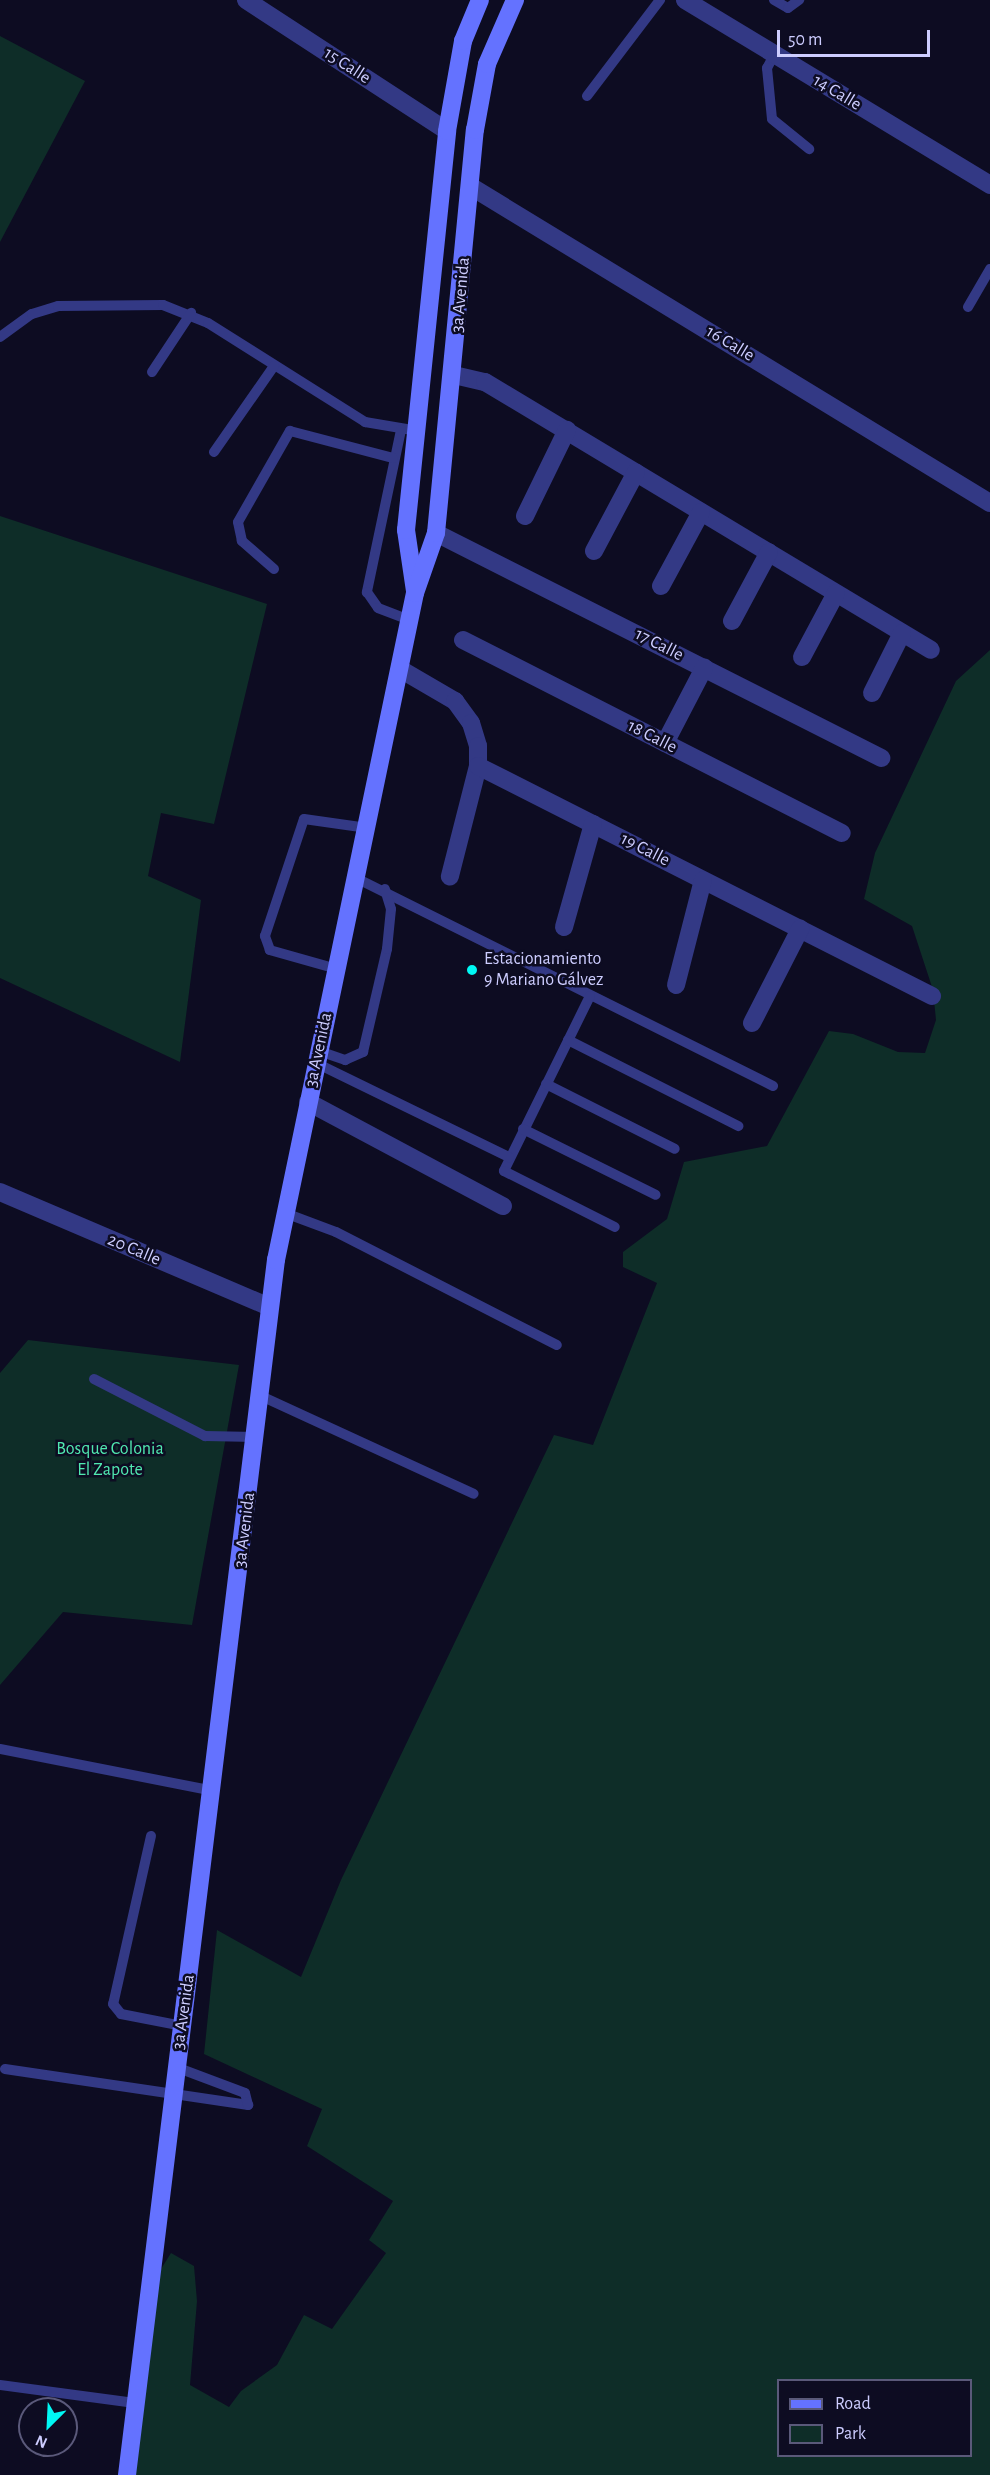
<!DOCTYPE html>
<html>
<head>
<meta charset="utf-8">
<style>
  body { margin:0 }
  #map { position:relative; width:990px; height:2475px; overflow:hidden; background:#0d0c22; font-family:"Alegreya Sans",sans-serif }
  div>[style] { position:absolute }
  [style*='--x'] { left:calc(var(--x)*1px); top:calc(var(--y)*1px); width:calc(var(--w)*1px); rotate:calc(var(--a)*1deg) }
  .green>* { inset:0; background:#0e2d28 }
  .lane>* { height:10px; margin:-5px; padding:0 5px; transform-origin:5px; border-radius:5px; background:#333985 }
  .street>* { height:18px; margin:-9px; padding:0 9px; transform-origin:9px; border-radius:9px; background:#333985 }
  .secondary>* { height:18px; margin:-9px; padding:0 9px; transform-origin:9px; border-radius:9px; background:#6472ff }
  .dots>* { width:16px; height:16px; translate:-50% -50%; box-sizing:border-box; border:3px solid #0d0c22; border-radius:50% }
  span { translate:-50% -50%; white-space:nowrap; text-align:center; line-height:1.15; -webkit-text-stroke:5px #0d0c22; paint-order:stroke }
  .street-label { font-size:18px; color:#cdcdff }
  .poi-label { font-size:18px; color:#cdcdff }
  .left { translate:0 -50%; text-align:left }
  .park-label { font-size:18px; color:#50e8b0 }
  .legend { position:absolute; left:777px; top:2379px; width:195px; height:78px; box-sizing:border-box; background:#0d0c22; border:2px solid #5a597a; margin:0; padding:8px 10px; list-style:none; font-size:18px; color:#cdcdff }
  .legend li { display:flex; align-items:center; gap:12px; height:30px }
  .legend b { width:30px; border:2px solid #5a597a }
  .north { position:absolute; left:18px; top:2397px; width:60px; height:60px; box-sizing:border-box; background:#0d0c22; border:2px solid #5a597a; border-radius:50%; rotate:204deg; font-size:16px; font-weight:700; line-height:24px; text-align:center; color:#cdcdff }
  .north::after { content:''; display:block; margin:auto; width:21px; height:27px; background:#00f8f4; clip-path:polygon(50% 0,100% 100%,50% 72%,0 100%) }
  .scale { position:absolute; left:777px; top:30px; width:153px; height:27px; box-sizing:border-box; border:3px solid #cdcdff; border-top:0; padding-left:8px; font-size:18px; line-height:21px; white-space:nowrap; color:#cdcdff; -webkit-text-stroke:4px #0d0c22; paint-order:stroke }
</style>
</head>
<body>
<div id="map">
  <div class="green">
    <i style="clip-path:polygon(0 36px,85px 81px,0 242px)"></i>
    <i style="clip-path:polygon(0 516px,267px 604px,214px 824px,161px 813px,148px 876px,201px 900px,180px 1062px,0 978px)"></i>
    <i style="clip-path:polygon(evenodd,990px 650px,990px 2475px,133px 2475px,156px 2277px,171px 2253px,194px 2266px,197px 2301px,190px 2385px,229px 2407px,241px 2391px,277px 2365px,304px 2315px,332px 2329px,386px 2253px,369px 2240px,393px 2201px,307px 2146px,322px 2109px,204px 2054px,217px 1930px,301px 1977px,341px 1880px,554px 1435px,593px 1445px,657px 1283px,623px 1267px,623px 1252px,667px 1219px,684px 1162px,767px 1146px,829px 1031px,853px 1034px,898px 1052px,925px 1053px,936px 1020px,933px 990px,912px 926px,864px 899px,875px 853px,956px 681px,990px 650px,778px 2380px,970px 2380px,970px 2456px,778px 2456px,778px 2380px)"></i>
    <i style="clip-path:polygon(28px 1340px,239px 1365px,192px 1625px,63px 1612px,0 1685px,0 1373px)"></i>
  </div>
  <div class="lane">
    <i style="--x:774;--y:0;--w:16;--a:30"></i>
    <i style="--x:788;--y:8;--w:14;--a:-36"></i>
    <i style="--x:774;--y:55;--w:15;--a:118"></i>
    <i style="--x:767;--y:68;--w:51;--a:84.4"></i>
    <i style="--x:772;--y:119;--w:48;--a:39"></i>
    <i style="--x:587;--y:96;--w:121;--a:-52.8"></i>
    <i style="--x:968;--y:307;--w:44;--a:-59.9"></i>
    <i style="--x:0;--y:337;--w:39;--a:-36"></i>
    <i style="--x:32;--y:314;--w:27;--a:-17"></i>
    <i style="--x:58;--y:306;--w:105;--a:-0.5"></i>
    <i style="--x:163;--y:305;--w:48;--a:21.8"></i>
    <i style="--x:208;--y:323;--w:186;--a:32.2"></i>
    <i style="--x:365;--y:422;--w:54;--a:9.6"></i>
    <i style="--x:152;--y:372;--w:71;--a:-56.5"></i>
    <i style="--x:401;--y:430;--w:166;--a:101.9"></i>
    <i style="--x:367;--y:592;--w:19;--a:55"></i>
    <i style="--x:378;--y:608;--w:34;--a:21"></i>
    <i style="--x:214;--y:452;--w:105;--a:-55.1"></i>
    <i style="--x:274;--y:569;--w:43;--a:-138.8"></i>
    <i style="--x:242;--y:541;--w:19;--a:-102"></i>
    <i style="--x:238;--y:522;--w:105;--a:-60.3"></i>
    <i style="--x:290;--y:431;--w:106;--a:14.7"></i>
    <i style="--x:356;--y:878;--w:466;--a:26.5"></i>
    <i style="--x:337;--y:969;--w:70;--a:-164.2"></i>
    <i style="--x:270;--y:950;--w:15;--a:-110"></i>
    <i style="--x:265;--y:936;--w:123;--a:-71.6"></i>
    <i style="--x:304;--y:819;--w:64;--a:8.1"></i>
    <i style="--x:590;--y:996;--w:195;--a:116.2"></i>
    <i style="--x:504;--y:1171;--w:124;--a:26.8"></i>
    <i style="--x:568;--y:1040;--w:191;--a:26.8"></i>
    <i style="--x:319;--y:1051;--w:28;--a:19"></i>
    <i style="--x:345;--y:1060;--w:20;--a:-24"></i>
    <i style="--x:363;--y:1052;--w:106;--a:-76.9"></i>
    <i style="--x:387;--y:949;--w:40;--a:-84.3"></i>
    <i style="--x:391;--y:909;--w:21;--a:-107"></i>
    <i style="--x:316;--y:1063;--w:215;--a:26"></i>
    <i style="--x:546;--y:1084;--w:144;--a:26.7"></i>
    <i style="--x:523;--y:1129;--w:148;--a:26.4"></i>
    <i style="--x:285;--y:1213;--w:54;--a:20.4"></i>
    <i style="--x:336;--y:1232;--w:248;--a:27.1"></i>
    <i style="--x:94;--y:1379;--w:125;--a:27.2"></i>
    <i style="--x:205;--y:1436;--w:51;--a:1.1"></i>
    <i style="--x:261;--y:1396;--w:234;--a:24.7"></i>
    <i style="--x:0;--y:1749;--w:218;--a:11.1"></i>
    <i style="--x:151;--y:1836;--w:172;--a:102.7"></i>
    <i style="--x:113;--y:2004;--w:13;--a:51"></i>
    <i style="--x:121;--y:2014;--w:62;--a:11.1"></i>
    <i style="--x:5;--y:2069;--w:246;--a:8.4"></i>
    <i style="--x:248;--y:2105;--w:12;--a:-104"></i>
    <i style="--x:245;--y:2093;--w:74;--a:-159.4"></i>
    <i style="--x:0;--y:2385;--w:136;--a:7.6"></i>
  </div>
  <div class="street">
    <i style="--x:246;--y:0;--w:240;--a:33.1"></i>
    <i style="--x:685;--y:0;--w:357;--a:31.2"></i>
    <i style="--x:470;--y:186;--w:609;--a:31.37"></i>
    <i style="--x:454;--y:375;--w:32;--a:13"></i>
    <i style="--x:485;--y:382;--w:520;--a:31"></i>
    <i style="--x:525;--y:516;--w:96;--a:-64"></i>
    <i style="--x:436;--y:533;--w:499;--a:26.8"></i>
    <i style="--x:594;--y:551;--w:89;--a:-62"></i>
    <i style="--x:661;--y:586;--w:84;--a:-61.6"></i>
    <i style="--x:732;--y:621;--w:78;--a:-61.8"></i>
    <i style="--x:463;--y:640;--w:425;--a:27"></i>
    <i style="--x:802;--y:657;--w:72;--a:-62"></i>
    <i style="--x:400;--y:669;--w:64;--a:30.2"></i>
    <i style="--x:455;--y:701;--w:27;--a:54"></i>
    <i style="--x:471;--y:723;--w:24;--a:73"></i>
    <i style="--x:478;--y:746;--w:20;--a:90"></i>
    <i style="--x:478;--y:766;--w:114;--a:104.3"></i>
    <i style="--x:872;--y:693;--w:67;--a:-63.4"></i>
    <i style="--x:665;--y:743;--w:85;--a:-62.5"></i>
    <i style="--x:478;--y:766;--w:509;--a:26.87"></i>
    <i style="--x:564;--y:927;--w:107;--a:-74.3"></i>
    <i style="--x:676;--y:985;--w:108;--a:-75.6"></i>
    <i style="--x:752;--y:1023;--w:106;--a:-62.9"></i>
    <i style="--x:308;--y:1102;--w:221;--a:28.1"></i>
    <i style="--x:0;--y:1192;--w:293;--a:23.1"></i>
  </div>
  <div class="secondary">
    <i style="--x:415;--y:591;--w:62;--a:-98.4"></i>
    <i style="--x:406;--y:530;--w:401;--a:-84.1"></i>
    <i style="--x:447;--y:131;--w:91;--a:-79.9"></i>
    <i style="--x:463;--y:41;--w:44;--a:-67.5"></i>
    <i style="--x:127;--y:2475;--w:1224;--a:-83.01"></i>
    <i style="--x:276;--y:1260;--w:681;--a:-78.23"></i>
    <i style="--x:415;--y:593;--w:64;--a:-70.7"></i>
    <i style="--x:436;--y:533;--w:405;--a:-84.5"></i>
    <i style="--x:475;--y:130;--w:67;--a:-79.7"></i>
    <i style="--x:487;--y:64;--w:70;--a:-66.4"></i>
  </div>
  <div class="dots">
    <i style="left:472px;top:970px;background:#00f8f4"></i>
  </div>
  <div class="street-label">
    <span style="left:347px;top:66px;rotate:33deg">15 Calle</span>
    <span style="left:837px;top:93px;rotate:31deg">14 Calle</span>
    <span style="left:461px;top:295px;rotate:-85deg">3a Avenida</span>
    <span style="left:730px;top:344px;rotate:31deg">16 Calle</span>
    <span style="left:659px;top:645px;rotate:27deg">17 Calle</span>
    <span style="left:652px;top:737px;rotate:27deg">18 Calle</span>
    <span style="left:645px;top:850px;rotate:27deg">19 Calle</span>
    <span style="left:319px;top:1050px;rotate:-78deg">3a Avenida</span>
    <span style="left:134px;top:1250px;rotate:23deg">20 Calle</span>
    <span style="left:245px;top:1530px;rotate:-83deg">3a Avenida</span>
    <span style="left:184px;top:2012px;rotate:-82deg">3a Avenida</span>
  </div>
  <div class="poi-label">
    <span class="left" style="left:484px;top:970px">Estacionamiento<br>9 Mariano Gálvez</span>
  </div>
  <div class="park-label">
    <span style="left:110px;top:1460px">Bosque Colonia<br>El Zapote</span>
  </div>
  <ul class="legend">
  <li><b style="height:8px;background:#6472ff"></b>Road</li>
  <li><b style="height:16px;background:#0e2d28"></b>Park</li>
  </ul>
  <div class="north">N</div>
  <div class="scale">50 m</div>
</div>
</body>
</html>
